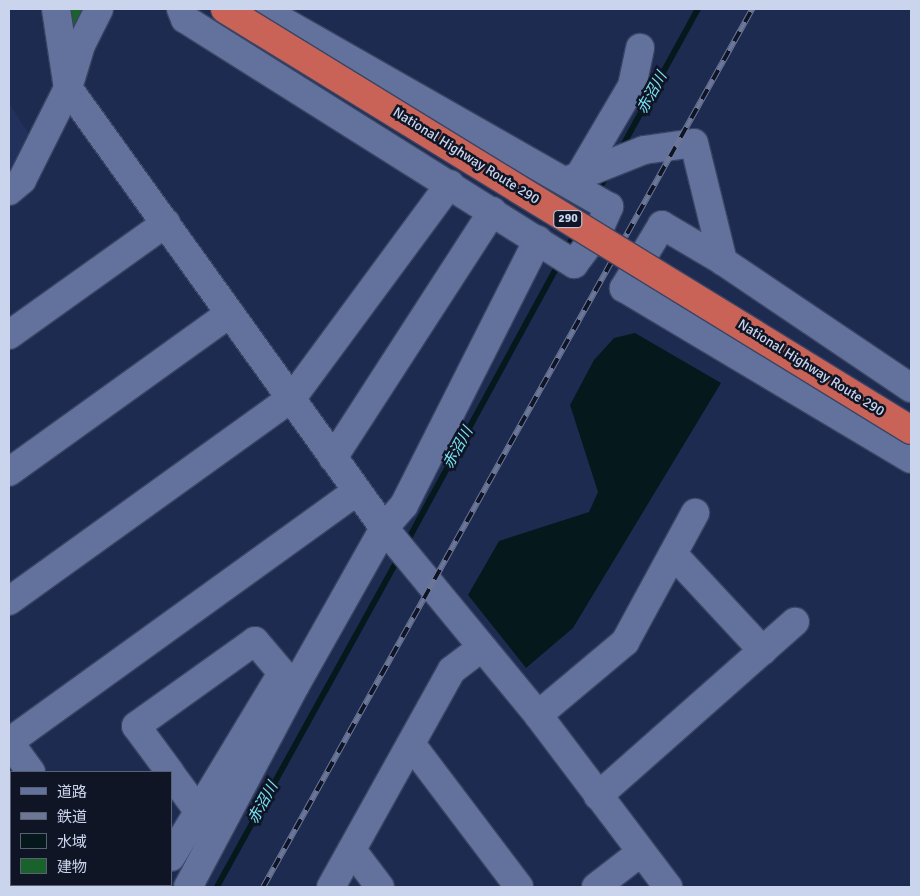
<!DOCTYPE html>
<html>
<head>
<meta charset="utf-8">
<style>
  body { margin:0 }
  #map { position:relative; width:920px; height:896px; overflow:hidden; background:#1e2b50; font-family:Signika,"Noto Sans JP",sans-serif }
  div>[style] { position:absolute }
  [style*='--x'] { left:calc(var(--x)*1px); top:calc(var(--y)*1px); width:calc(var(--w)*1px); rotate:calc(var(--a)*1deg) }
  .built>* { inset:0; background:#22305c }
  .water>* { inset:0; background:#05191d }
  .stream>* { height:5.5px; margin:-2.75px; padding:0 2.75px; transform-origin:2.75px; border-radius:2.75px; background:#05191d }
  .building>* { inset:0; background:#19622c }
  .roads { filter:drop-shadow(1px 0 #3a4464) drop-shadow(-1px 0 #3a4464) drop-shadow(0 1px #3a4464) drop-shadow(0 -1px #3a4464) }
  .minor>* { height:28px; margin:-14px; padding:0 14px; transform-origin:14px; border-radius:14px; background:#62729c }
  .rail>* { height:5.5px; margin-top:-2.75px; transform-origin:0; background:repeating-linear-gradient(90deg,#0f1525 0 11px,#6c7797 0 22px); box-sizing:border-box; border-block:1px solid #6c7797 }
  .bridges { filter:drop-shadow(1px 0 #3a4464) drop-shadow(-1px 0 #3a4464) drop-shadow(0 1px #3a4464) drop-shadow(0 -1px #3a4464) }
  .highway-bridge>* { height:28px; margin:-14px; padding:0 14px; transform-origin:14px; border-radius:14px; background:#ca6357 }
  span { translate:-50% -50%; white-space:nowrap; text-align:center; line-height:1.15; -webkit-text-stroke:5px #0f1525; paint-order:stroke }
  .shield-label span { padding:1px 4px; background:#0f1525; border:1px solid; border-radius:4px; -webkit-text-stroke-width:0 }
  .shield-label { font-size:12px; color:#cad4ec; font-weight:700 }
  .street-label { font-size:14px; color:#cad4ec }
  .water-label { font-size:15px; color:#7ae5f5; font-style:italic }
  .frame { position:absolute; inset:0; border:10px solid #cad4ec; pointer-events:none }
  .legend { position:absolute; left:10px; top:771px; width:162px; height:115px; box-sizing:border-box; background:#0f1525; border:1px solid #5a6175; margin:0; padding:6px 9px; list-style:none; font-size:15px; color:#cad4ec }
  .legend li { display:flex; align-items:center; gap:10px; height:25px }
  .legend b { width:25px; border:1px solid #5a6175 }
</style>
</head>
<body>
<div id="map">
  <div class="built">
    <i style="clip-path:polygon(9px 103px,33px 141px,9px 176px)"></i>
  </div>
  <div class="water">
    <i style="clip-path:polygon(635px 333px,721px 383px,573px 628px,526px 668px,468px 595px,499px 541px,589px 512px,598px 492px,570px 405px,594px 360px,614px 338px)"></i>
  </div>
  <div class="stream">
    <i style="--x:621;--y:149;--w:160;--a:-61.2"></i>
    <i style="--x:597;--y:193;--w:21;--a:-61"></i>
    <i style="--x:566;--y:250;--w:21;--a:-61"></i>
    <i style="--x:407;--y:542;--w:318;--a:-61.4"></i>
    <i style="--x:217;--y:887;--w:377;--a:-61.1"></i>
  </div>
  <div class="building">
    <i style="clip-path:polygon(64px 9px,85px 9px,75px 28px,67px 25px)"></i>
  </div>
  <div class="roads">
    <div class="minor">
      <i style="--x:56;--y:9;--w:80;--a:81.4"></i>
      <i style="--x:68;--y:88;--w:542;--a:54.31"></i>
      <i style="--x:384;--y:528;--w:242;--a:50.5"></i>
      <i style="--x:538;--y:715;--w:216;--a:52.9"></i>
      <i style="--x:181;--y:9;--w:11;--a:68"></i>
      <i style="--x:185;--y:19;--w:460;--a:32.2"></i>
      <i style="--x:574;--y:264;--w:38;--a:-53"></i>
      <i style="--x:597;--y:234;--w:30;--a:-66"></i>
      <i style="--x:609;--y:207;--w:400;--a:-150.3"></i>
      <i style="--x:579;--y:176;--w:104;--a:-59.5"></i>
      <i style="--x:632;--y:86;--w:39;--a:-78"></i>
      <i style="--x:566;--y:181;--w:84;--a:-21.7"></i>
      <i style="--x:644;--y:150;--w:50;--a:-8"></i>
      <i style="--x:694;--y:143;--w:122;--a:76.2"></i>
      <i style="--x:9;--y:191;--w:17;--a:-40"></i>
      <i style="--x:22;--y:180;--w:103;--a:-63.4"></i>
      <i style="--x:68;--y:88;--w:45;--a:-73.2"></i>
      <i style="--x:81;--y:45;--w:40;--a:-63.4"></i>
      <i style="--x:9;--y:335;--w:193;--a:-35.5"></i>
      <i style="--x:911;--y:388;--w:227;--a:-146"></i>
      <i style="--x:723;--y:261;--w:71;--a:-149.5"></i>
      <i style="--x:662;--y:225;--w:74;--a:121.1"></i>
      <i style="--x:624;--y:288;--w:334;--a:30.8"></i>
      <i style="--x:333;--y:458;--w:294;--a:-57.1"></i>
      <i style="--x:9;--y:472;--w:272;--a:-35.7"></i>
      <i style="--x:673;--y:554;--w:132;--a:47.1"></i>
      <i style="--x:9;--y:601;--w:348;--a:-35.7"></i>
      <i style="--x:292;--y:398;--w:266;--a:-53.6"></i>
      <i style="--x:538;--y:715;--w:114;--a:-40"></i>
      <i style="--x:625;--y:642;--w:147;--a:-61.5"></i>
      <i style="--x:411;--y:744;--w:179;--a:52.9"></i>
      <i style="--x:31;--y:772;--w:37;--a:-126"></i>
      <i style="--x:9;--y:742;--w:429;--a:-35.8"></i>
      <i style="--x:170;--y:772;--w:57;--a:-126.5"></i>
      <i style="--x:136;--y:726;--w:146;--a:-35.5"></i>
      <i style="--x:255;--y:641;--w:42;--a:49.8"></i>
      <i style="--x:171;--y:774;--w:47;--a:53.6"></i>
      <i style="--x:598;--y:796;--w:263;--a:-41.5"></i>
      <i style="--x:352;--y:850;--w:46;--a:52.9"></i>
      <i style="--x:171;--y:857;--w:215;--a:-58.9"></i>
      <i style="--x:282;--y:673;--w:6;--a:45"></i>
      <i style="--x:9;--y:873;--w:3;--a:-45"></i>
      <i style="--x:113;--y:885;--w:3;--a:45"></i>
      <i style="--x:153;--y:887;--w:3;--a:-45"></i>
      <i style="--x:188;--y:887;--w:228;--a:-62"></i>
      <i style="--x:295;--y:686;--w:181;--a:-60.6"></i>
      <i style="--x:384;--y:528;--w:30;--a:-49"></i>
      <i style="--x:404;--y:505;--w:297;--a:-63.2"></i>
      <i style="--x:331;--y:887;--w:248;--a:-60.9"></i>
      <i style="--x:452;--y:670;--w:35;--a:-37"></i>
      <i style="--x:596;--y:887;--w:56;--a:-37.7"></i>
    </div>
  </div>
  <div class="rail">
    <i style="--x:263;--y:887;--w:1005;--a:-60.88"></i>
  </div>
  <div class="bridges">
    <div class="highway-bridge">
      <i style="--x:225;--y:9;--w:805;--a:31.54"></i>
    </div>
  </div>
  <div class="shield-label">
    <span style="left:568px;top:219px">290</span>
  </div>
  <div class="street-label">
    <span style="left:466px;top:156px;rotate:32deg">National Highway Route 290</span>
    <span style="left:811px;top:368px;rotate:32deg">National Highway Route 290</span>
  </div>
  <div class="water-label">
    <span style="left:652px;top:93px;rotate:-61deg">赤沼川</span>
    <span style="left:458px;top:448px;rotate:-61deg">赤沼川</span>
    <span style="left:263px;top:803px;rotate:-61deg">赤沼川</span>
  </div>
  <div class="frame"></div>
  <ul class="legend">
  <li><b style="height:6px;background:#62729c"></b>道路</li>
  <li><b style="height:6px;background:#6c7797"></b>鉄道</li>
  <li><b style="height:14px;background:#05191d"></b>水域</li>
  <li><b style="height:14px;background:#19622c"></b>建物</li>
  </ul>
</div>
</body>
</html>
